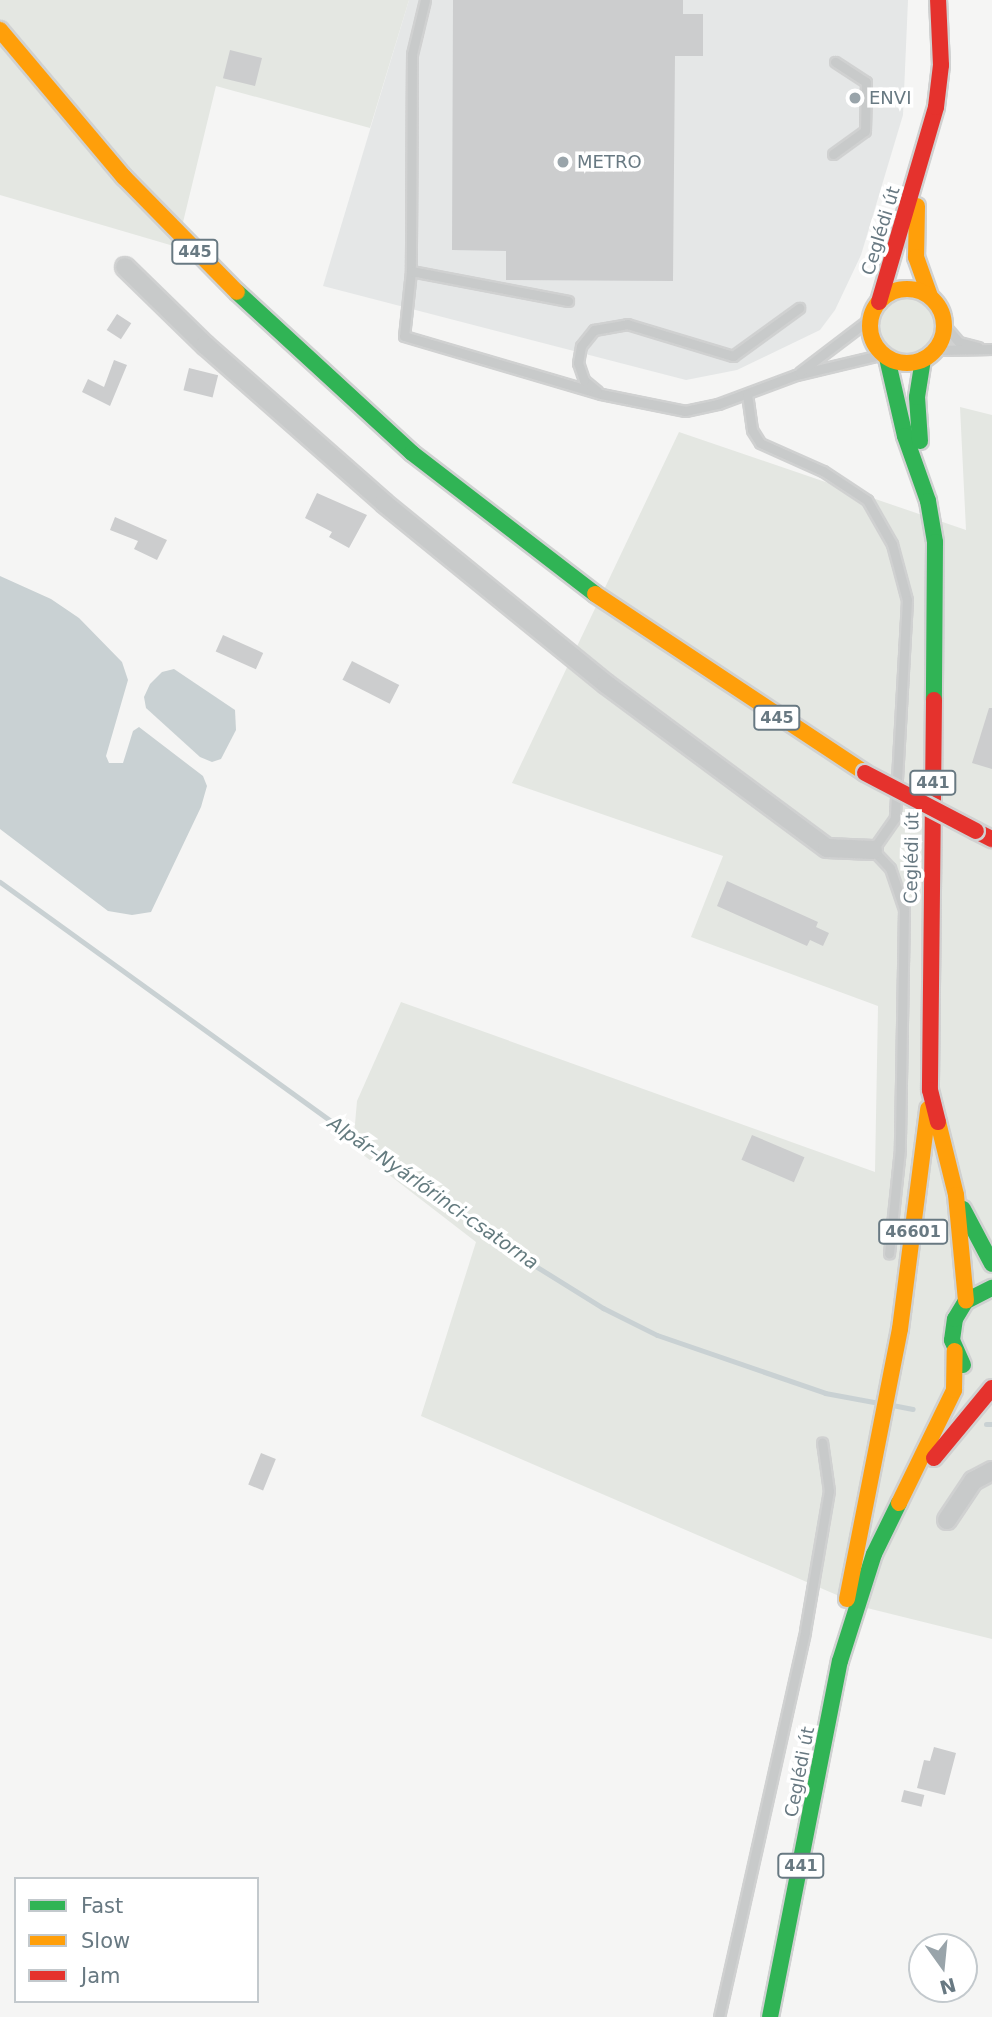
<!DOCTYPE html>
<html>
<head>
<meta charset="utf-8">
<style>
  body { margin:0 }
  #map { position:relative; width:992px; height:2017px; overflow:hidden; background:#f5f5f4; font-family:"DejaVu Sans",sans-serif }
  div>[style] { position:absolute }
  [style*='--x'] { left:calc(var(--x)*1px); top:calc(var(--y)*1px); width:calc(var(--w)*1px); rotate:calc(var(--a)*1deg) }
  .built>* { inset:0; background:#e5e7e7 }
  .green>* { inset:0; background:#e4e7e2 }
  .round { border-radius:50% }
  .water>* { inset:0; background:#c9d1d3 }
  .stream>* { height:5px; margin:-2.5px; padding:0 2.5px; transform-origin:2.5px; border-radius:2.5px; background:#c9d1d3 }
  .building>* { inset:0; background:#cccdce; transform-origin:0 0 }
  .roads { filter:drop-shadow(2px 0 #d0d1d1) drop-shadow(-2px 0 #d0d1d1) drop-shadow(0 2px #d0d1d1) drop-shadow(0 -2px #d0d1d1) }
  .lane>* { height:9px; margin:-4.5px; padding:0 4.5px; transform-origin:4.5px; border-radius:4.5px; background:#c8caca }
  .street>* { height:18px; margin:-9px; padding:0 9px; transform-origin:9px; border-radius:9px; background:#c8caca }
  .fast>* { height:16px; margin:-8px; padding:0 8px; transform-origin:8px; border-radius:8px; background:#30b455 }
  .slow>* { height:16px; margin:-8px; padding:0 8px; transform-origin:8px; border-radius:8px; background:#ff9f0a }
  .slow>.ring { margin:-8px; padding:0; box-sizing:content-box; background:none; border:16px solid #ff9f0a; border-radius:50% }
  .jam>* { height:16px; margin:-8px; padding:0 8px; transform-origin:8px; border-radius:8px; background:#e5322d }
  .bridges { filter:drop-shadow(2px 0 #d0d1d1) drop-shadow(-2px 0 #d0d1d1) drop-shadow(0 2px #d0d1d1) drop-shadow(0 -2px #d0d1d1) }
  .jam-bridge>* { height:16px; margin:-8px; padding:0 8px; transform-origin:8px; border-radius:8px; background:#e5322d }
  .dots>* { width:19px; height:19px; translate:-50% -50%; box-sizing:border-box; border:4px solid #fff; border-radius:50% }
  span { translate:-50% -50%; white-space:nowrap; text-align:center; line-height:1.15; -webkit-text-stroke:7px #fff; paint-order:stroke }
  .shield-label span { padding:2px 5px; background:#fff; border:2px solid; border-radius:5px; -webkit-text-stroke-width:0 }
  .shield-label { font-size:16px; color:#687982; font-weight:700 }
  .poi-label { font-size:18px; color:#687982 }
  .left { translate:0 -50%; text-align:left }
  .street-label { font-size:18px; color:#687982 }
  .water-label { font-size:19px; color:#637a7e; font-style:italic }
  .legend { position:absolute; left:14px; top:1877px; width:245px; height:126px; box-sizing:border-box; background:#fff; border:2px solid #c3c9cd; margin:0; padding:9px 12px; list-style:none; font-size:21px; color:#687982 }
  .legend li { display:flex; align-items:center; gap:14px; height:35px }
  .legend b { width:35px; border:2px solid #c3c9cd }
  .north { position:absolute; left:908px; top:1933px; width:70px; height:70px; box-sizing:border-box; background:#fff; border:2px solid #c3c9cd; border-radius:50%; rotate:165deg; font-size:19px; font-weight:700; line-height:28px; text-align:center; color:#687982 }
  .north::after { content:''; display:block; margin:auto; width:24px; height:32px; background:#99a4aa; clip-path:polygon(50% 0,100% 100%,50% 72%,0 100%) }
</style>
</head>
<body>
<div id="map">
  <div class="built">
    <i style="clip-path:polygon(409px 0,908px 0,903px 115px,861px 255px,835px 310px,820px 330px,737px 370px,686px 380px,323px 286px)"></i>
  </div>
  <div class="green">
    <i style="clip-path:polygon(0 0,409px 0,370px 128px,216px 86px,177px 247px,0 195px)"></i>
    <i class="round" style="left:879px;top:297px;width:58px;height:58px"></i>
    <i style="clip-path:polygon(960px 407px,992px 415px,992px 1639px,867px 1608px,421px 1416px,476px 1242px,353px 1147px,357px 1101px,401px 1002px,875px 1172px,878px 1006px,691px 937px,723px 856px,512px 783px,679px 432px,966px 530px)"></i>
  </div>
  <div class="water">
    <i style="clip-path:polygon(0 576px,51px 599px,79px 618px,122px 662px,128px 680px,106px 756px,109px 763px,123px 763px,133px 731px,139px 727px,203px 776px,207px 786px,201px 807px,151px 912px,132px 915px,108px 911px,0 829px)"></i>
    <i style="clip-path:polygon(174px 669px,235px 710px,236px 730px,221px 759px,212px 762px,200px 757px,146px 708px,144px 697px,150px 684px,162px 672px)"></i>
  </div>
  <div class="stream">
    <i style="--x:0;--y:882;--w:627;--a:35.85"></i>
    <i style="--x:508;--y:1249;--w:112;--a:31.8"></i>
    <i style="--x:603;--y:1308;--w:60;--a:26.6"></i>
    <i style="--x:657;--y:1335;--w:178;--a:19"></i>
    <i style="--x:825;--y:1393;--w:55;--a:10.5"></i>
    <i style="--x:892;--y:1405;--w:21;--a:11"></i>
    <i style="--x:986;--y:1424;--w:6;--a:0"></i>
  </div>
  <div class="building">
    <i style="clip-path:polygon(453px 0,683px 0,683px 14px,703px 14px,703px 56px,675px 56px,673px 281px,506px 280px,506px 251px,452px 250px)"></i>
    <i style="left:230px;top:50px;width:33px;height:29px;rotate:14deg"></i>
    <i style="left:117px;top:314px;width:17px;height:19px;rotate:33deg"></i>
    <i style="clip-path:polygon(114px 360px,127px 365px,110px 406px,82px 392px,88px 379px,104px 387px)"></i>
    <i style="left:189px;top:368px;width:30px;height:23px;rotate:14deg"></i>
    <i style="clip-path:polygon(317px 493px,367px 515px,349px 548px,329px 537px,332px 532px,305px 518px)"></i>
    <i style="clip-path:polygon(115px 517px,167px 540px,157px 560px,134px 549px,138px 541px,110px 530px)"></i>
    <i style="left:223px;top:635px;width:44px;height:18px;rotate:24deg"></i>
    <i style="left:352px;top:661px;width:53px;height:21px;rotate:27deg"></i>
    <i style="clip-path:polygon(989px 708px,992px 708px,992px 769px,972px 763px)"></i>
    <i style="clip-path:polygon(727px 881px,818px 922px,816px 927px,829px 933px,823px 946px,810px 940px,807px 946px,717px 906px)"></i>
    <i style="left:752px;top:1135px;width:57px;height:27px;rotate:23deg"></i>
    <i style="left:261px;top:1453px;width:16px;height:34px;rotate:22deg"></i>
    <i style="clip-path:polygon(934px 1747px,956px 1753px,945px 1795px,917px 1788px,924px 1760px,930px 1761px)"></i>
    <i style="left:904px;top:1790px;width:21px;height:12px;rotate:14deg"></i>
  </div>
  <div class="roads">
    <div class="lane">
      <i style="--x:425;--y:0;--w:56;--a:103.5"></i>
      <i style="--x:412;--y:54;--w:217;--a:90.3"></i>
      <i style="--x:411;--y:271;--w:65;--a:96.1"></i>
      <i style="--x:404;--y:336;--w:205;--a:16.4"></i>
      <i style="--x:601;--y:394;--w:86;--a:11.4"></i>
      <i style="--x:685;--y:411;--w:34;--a:-12"></i>
      <i style="--x:718;--y:404;--w:83;--a:-20.4"></i>
      <i style="--x:796;--y:375;--w:90;--a:-13.4"></i>
      <i style="--x:833;--y:154;--w:39;--a:-36"></i>
      <i style="--x:865;--y:131;--w:49;--a:-88.8"></i>
      <i style="--x:866;--y:82;--w:37;--a:-147"></i>
      <i style="--x:411;--y:271;--w:160;--a:10.8"></i>
      <i style="--x:944;--y:325;--w:23;--a:49"></i>
      <i style="--x:959;--y:342;--w:20;--a:15"></i>
      <i style="--x:935;--y:350;--w:57;--a:-1"></i>
      <i style="--x:800;--y:372;--w:89;--a:-37.3"></i>
      <i style="--x:597;--y:391;--w:17;--a:-140"></i>
      <i style="--x:584;--y:380;--w:18;--a:-109"></i>
      <i style="--x:578;--y:363;--w:17;--a:-80"></i>
      <i style="--x:581;--y:346;--w:21;--a:-51"></i>
      <i style="--x:594;--y:330;--w:34;--a:-10"></i>
      <i style="--x:627;--y:324;--w:111;--a:16.8"></i>
      <i style="--x:733;--y:356;--w:82;--a:-36"></i>
      <i style="--x:747;--y:394;--w:36;--a:82"></i>
      <i style="--x:752;--y:430;--w:15;--a:58"></i>
      <i style="--x:760;--y:443;--w:69;--a:24"></i>
      <i style="--x:823;--y:471;--w:53;--a:33.4"></i>
      <i style="--x:867;--y:500;--w:51;--a:60.4"></i>
      <i style="--x:892;--y:544;--w:58;--a:75"></i>
      <i style="--x:907;--y:600;--w:218;--a:93.2"></i>
      <i style="--x:895;--y:818;--w:39;--a:125"></i>
      <i style="--x:873;--y:850;--w:25;--a:47"></i>
      <i style="--x:890;--y:868;--w:43;--a:71.1"></i>
      <i style="--x:904;--y:909;--w:240;--a:91"></i>
      <i style="--x:900;--y:1149;--w:105;--a:96"></i>
      <i style="--x:719;--y:2017;--w:395;--a:-77.4"></i>
      <i style="--x:805;--y:1631;--w:142;--a:-80.3"></i>
      <i style="--x:829;--y:1491;--w:49;--a:-98.1"></i>
    </div>
    <div class="street">
      <i style="--x:125;--y:267;--w:112;--a:44.3"></i>
      <i style="--x:205;--y:345;--w:239;--a:41.4"></i>
      <i style="--x:384;--y:503;--w:286;--a:39.2"></i>
      <i style="--x:606;--y:684;--w:275;--a:36.6"></i>
      <i style="--x:827;--y:848;--w:46;--a:2.5"></i>
      <i style="--x:947;--y:1520;--w:47;--a:-56.3"></i>
      <i style="--x:973;--y:1481;--w:21;--a:-28"></i>
    </div>
    <div class="fast">
      <i style="--x:237;--y:292;--w:238;--a:42.6"></i>
      <i style="--x:412;--y:453;--w:231;--a:37.6"></i>
      <i style="--x:887;--y:358;--w:80;--a:77"></i>
      <i style="--x:905;--y:436;--w:69;--a:70.5"></i>
      <i style="--x:928;--y:501;--w:42;--a:80.3"></i>
      <i style="--x:935;--y:542;--w:158;--a:90.4"></i>
      <i style="--x:920;--y:441;--w:44;--a:-93.9"></i>
      <i style="--x:917;--y:397;--w:38;--a:-81"></i>
      <i style="--x:963;--y:1209;--w:62;--a:62.2"></i>
      <i style="--x:963;--y:1365;--w:27;--a:-114"></i>
      <i style="--x:952;--y:1340;--w:21;--a:-82"></i>
      <i style="--x:955;--y:1319;--w:21;--a:-59"></i>
      <i style="--x:966;--y:1301;--w:29;--a:-27"></i>
      <i style="--x:770;--y:2017;--w:363;--a:-78.9"></i>
      <i style="--x:840;--y:1661;--w:112;--a:-72.4"></i>
      <i style="--x:874;--y:1554;--w:57;--a:-63.9"></i>
    </div>
    <div class="slow">
      <i style="--x:0;--y:30;--w:192;--a:49.9"></i>
      <i style="--x:124;--y:177;--w:161;--a:45.5"></i>
      <i style="--x:917;--y:206;--w:51;--a:91.1"></i>
      <i style="--x:916;--y:257;--w:41;--a:70.3"></i>
      <i class="ring" style="left:870px;top:289px;width:58px;height:58px"></i>
      <i style="--x:595;--y:594;--w:324;--a:33.5"></i>
      <i style="--x:938;--y:1122;--w:75;--a:76.1"></i>
      <i style="--x:956;--y:1195;--w:106;--a:84.6"></i>
      <i style="--x:899;--y:1503;--w:126;--a:-64"></i>
      <i style="--x:954;--y:1390;--w:39;--a:-89"></i>
      <i style="--x:847;--y:1599;--w:275;--a:-78.9"></i>
      <i style="--x:900;--y:1329;--w:222;--a:-82.7"></i>
    </div>
    <div class="jam">
      <i style="--x:879;--y:302;--w:203;--a:-73.7"></i>
      <i style="--x:936;--y:107;--w:42;--a:-83.2"></i>
      <i style="--x:941;--y:65;--w:65;--a:-92.6"></i>
      <i style="--x:934;--y:700;--w:390;--a:90.6"></i>
      <i style="--x:930;--y:1090;--w:33;--a:76"></i>
      <i style="--x:976;--y:831;--w:18;--a:27"></i>
      <i style="--x:934;--y:1458;--w:91;--a:-50.4"></i>
    </div>
  </div>
  <div class="bridges">
    <div class="jam-bridge">
      <i style="--x:865;--y:773;--w:125;--a:27.6"></i>
    </div>
  </div>
  <div class="dots">
    <i style="left:855px;top:98px;background:#99a4aa"></i>
    <i style="left:563px;top:162px;background:#99a4aa"></i>
  </div>
  <div class="shield-label">
    <span style="left:195px;top:252px">445</span>
    <span style="left:777px;top:718px">445</span>
    <span style="left:933px;top:783px">441</span>
    <span style="left:913px;top:1232px">46601</span>
    <span style="left:801px;top:1866px">441</span>
  </div>
  <div class="poi-label">
    <span class="left" style="left:869px;top:98px">ENVI</span>
    <span class="left" style="left:577px;top:162px">METRO</span>
  </div>
  <div class="street-label">
    <span style="left:881px;top:231px;rotate:-73deg">Ceglédi út</span>
    <span style="left:912px;top:858px;rotate:-89deg">Ceglédi út</span>
    <span style="left:800px;top:1772px;rotate:-79deg">Ceglédi út</span>
  </div>
  <div class="water-label">
    <span style="left:433px;top:1193px;rotate:35deg">Alpár–Nyárlőrinci-csatorna</span>
  </div>
  <ul class="legend">
  <li><b style="height:9px;background:#30b455"></b>Fast</li>
  <li><b style="height:9px;background:#ff9f0a"></b>Slow</li>
  <li><b style="height:9px;background:#e5322d"></b>Jam</li>
  </ul>
  <div class="north">N</div>
</div>
</body>
</html>
